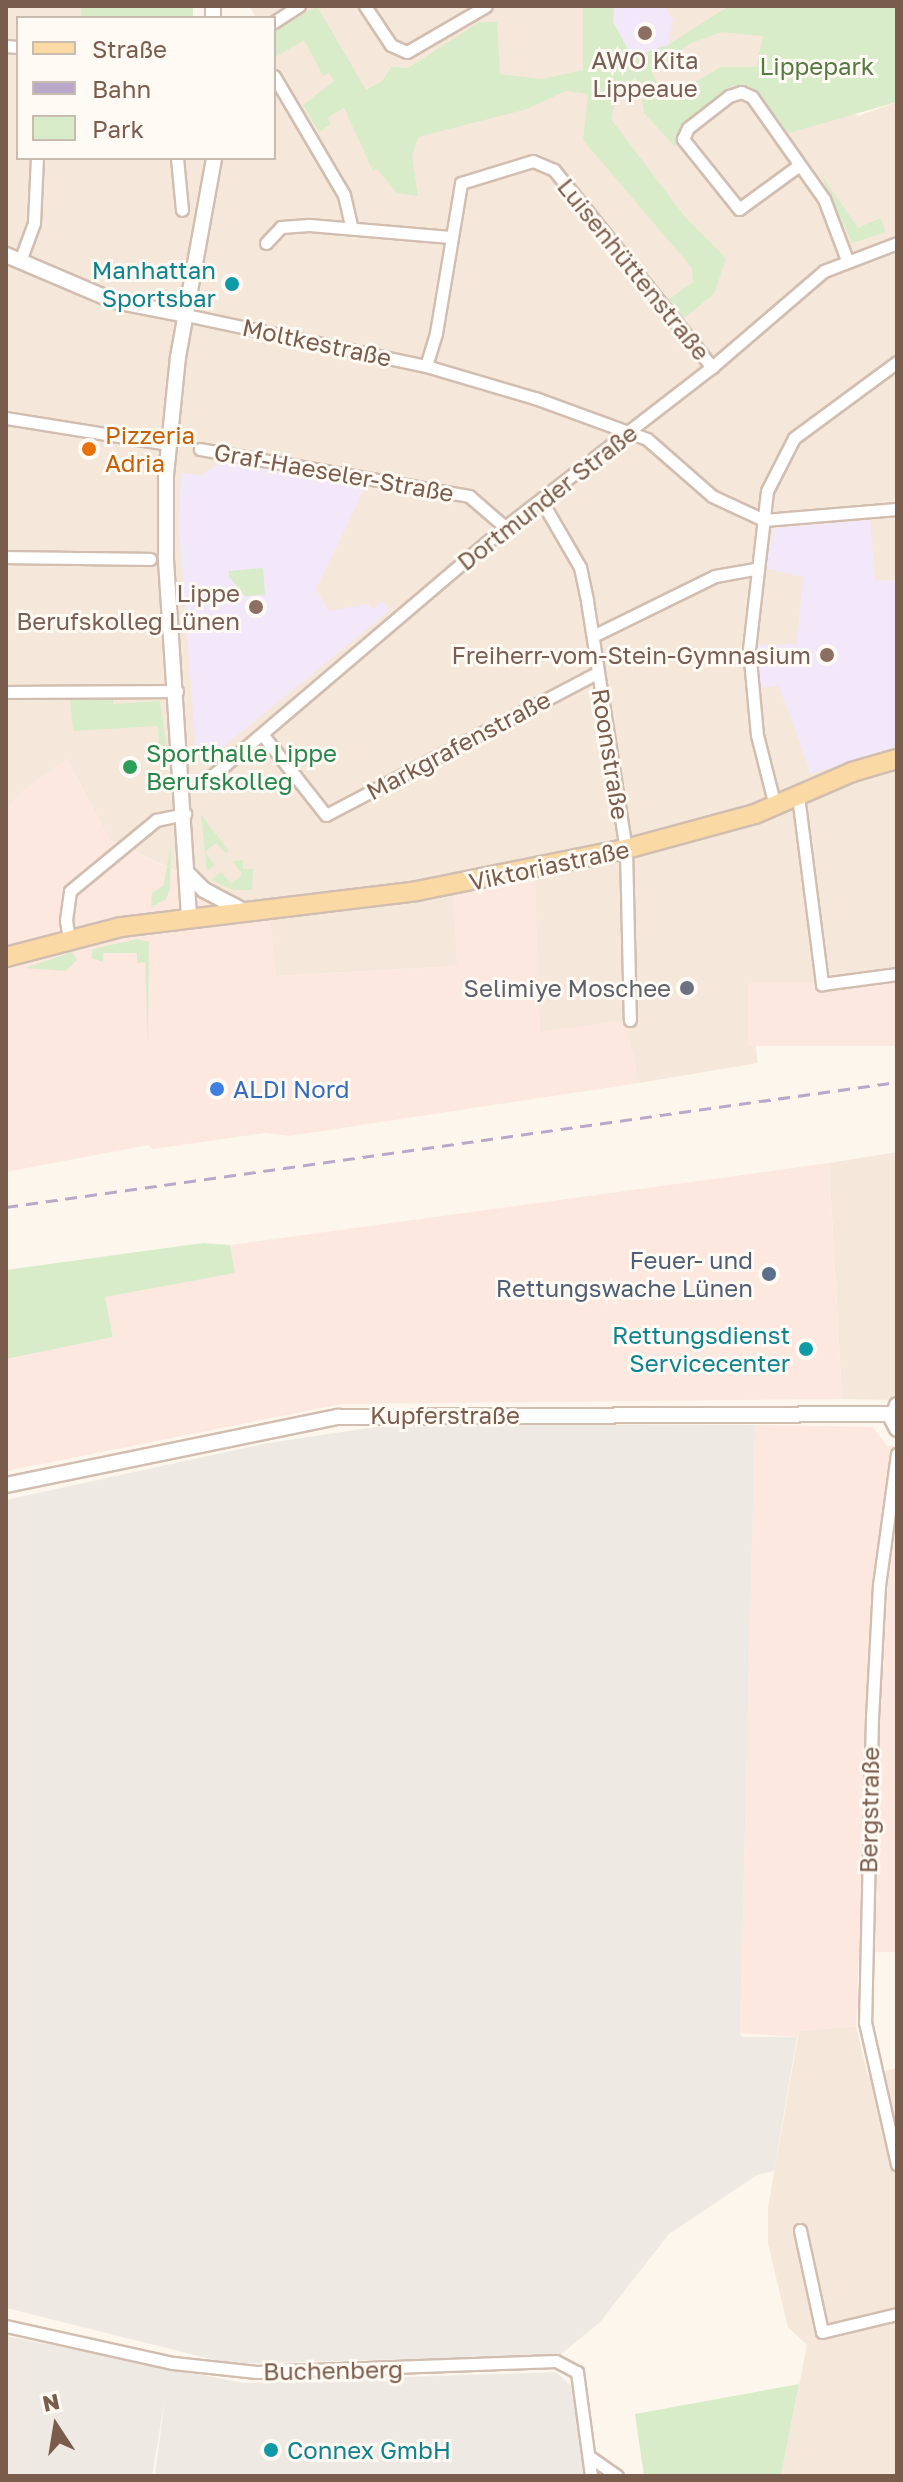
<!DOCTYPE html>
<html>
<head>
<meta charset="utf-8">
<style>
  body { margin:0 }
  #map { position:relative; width:903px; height:2482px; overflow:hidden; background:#fdf6ec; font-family:"Golos Text",sans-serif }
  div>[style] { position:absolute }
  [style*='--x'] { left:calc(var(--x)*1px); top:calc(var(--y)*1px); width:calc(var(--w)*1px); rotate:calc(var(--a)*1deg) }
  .residential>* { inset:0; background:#f5e8da }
  .commercial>* { inset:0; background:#fde8e0; transform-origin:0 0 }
  .industrial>* { inset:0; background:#efe9e4 }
  .education>* { inset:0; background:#f3e8fa }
  .green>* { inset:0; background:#d8ecc9; transform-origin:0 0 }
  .roads { filter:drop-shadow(2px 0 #d1beb0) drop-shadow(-2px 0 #d1beb0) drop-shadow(0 2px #d1beb0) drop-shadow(0 -2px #d1beb0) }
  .minor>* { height:11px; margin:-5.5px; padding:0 5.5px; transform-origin:5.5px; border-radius:5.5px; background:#fff }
  .tertiary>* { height:14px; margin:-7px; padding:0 7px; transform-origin:7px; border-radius:7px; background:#fff }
  .primary>* { height:18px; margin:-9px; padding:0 9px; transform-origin:9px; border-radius:9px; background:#fbd9a5 }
  .rail>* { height:3px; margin-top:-1.5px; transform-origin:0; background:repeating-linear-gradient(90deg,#b9a8c9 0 12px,transparent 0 20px) }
  .dots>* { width:22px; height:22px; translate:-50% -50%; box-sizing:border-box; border:4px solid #fffaf3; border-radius:50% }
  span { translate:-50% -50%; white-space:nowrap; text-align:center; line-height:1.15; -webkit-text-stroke:6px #fffaf3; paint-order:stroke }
  .education-label { font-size:24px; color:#785e54 }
  .right { translate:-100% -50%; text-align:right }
  .park-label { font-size:24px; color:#537a41 }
  .street-label { font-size:24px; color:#7a5c4d }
  .culture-label { font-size:24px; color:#0d838f }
  .left { translate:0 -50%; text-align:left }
  .food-label { font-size:24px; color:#c56008 }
  .leisure-label { font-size:24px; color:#27864d }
  .worship-label { font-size:24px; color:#5b616d }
  .shop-label { font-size:24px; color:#366cbe }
  .service-label { font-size:24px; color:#4e5e75 }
  .frame { position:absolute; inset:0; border:8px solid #7a5c4d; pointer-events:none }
  .legend { position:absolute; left:16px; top:16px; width:260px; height:144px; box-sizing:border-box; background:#fffaf3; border:2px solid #cabbb1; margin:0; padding:10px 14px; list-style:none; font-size:24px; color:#7a5c4d }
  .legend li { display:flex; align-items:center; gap:16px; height:40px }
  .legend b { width:40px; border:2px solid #cabbb1 }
  .north { position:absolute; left:16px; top:2386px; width:80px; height:80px; -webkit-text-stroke:6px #fffaf3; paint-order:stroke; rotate:348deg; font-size:22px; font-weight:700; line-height:32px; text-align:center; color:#7a5c4d }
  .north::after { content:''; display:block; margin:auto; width:28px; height:36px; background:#7a5c4d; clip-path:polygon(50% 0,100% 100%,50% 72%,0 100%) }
</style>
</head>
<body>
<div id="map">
  <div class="residential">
    <i style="clip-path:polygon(6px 6px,81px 6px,83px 18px,18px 18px,18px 158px,274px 158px,274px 18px,256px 18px,249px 6px,729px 6px,858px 116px,897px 102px,897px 983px,749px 1001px,758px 1063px,639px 1083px,625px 1021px,540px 1033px,458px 966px,276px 976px,213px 889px,109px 839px,67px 759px,18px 795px,6px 813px)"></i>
    <i style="clip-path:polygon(897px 1152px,897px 1400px,842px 1399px,829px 1163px)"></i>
    <i style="clip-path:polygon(856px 2026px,868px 2076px,897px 2068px,897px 2476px,781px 2476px,807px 2345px,788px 2327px,768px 2244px,768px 2207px,799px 2031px)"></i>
  </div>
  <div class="commercial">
    <i style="clip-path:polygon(67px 759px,109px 839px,270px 918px,276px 976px,457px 966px,453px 895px,535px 879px,540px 1032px,625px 1020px,639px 1083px,289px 1136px,265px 1133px,153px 1149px,148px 1145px,6px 1172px,6px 813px,18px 795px)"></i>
    <i style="left:897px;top:983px;width:63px;height:149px;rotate:90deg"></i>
    <i style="clip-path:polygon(829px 1163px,842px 1399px,342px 1404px,6px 1471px,6px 1359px,113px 1337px,104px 1297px,234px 1273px,230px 1245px)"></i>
    <i style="clip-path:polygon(755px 1425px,873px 1427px,887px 1446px,897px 1446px,897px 1952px,859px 1952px,856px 2026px,800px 2031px,797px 2037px,740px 2033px)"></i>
  </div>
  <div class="industrial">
    <i style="clip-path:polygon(396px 1424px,755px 1425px,740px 2033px,742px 2037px,797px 2037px,774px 2171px,757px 2175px,669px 2234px,600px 2322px,560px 2355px,231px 2364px,6px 2308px,6px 1500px,268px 1443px)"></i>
    <i style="clip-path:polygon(6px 2336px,243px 2383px,556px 2372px,572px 2387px,584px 2476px,155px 2476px,165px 2398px,152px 2476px,6px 2476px)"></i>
  </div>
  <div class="education">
    <i style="clip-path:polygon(614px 6px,664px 6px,673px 19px,668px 45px,632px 57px,613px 22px)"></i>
    <i style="clip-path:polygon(222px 461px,366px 485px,316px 589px,329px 611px,368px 604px,373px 609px,382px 601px,390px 610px,212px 756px,196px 751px,179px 527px,181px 473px,202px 475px)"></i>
    <i style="clip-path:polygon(870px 520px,875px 581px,897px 580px,897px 746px,811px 774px,779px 686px,759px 688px,757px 645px,797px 644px,803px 577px,765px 568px,774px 528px)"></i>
  </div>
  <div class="green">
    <i style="left:81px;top:6px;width:112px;height:12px"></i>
    <i style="clip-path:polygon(evenodd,317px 6px,366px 90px,382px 81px,391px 67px,408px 68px,479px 22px,497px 22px,500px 74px,541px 79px,583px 70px,583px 6px,614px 6px,613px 22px,632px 57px,668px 45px,729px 6px,897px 6px,897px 102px,789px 133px,752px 88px,733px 85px,680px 129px,675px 147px,644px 113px,642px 100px,647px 93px,635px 78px,619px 90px,611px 119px,685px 217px,726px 258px,714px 294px,684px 318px,669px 299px,693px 282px,692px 268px,583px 140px,588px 94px,566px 91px,524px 110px,418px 137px,412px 156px,418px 196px,397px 193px,377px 169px,373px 171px,344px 108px,327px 118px,331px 124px,319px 132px,303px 105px,334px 81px,329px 72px,323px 76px,304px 40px,274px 58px,274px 31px,317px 6px,722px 32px,763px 36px,756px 67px,721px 67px,673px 95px,662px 92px,652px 72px,691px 43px,722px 32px)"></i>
    <i style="clip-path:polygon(820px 173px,858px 228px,880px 218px,886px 232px,852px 243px)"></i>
    <i style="clip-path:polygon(263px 568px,265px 595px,245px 596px,229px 577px,229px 571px)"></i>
    <i style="clip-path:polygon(113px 699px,113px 704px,160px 701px,168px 757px,160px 754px,158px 726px,73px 731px,70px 700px)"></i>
    <i style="clip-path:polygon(201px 815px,229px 851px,225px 853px,216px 843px,205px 852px,215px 865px,207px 871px)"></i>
    <i style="clip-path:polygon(171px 845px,170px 889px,166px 899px,151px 908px,152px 893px,163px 886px)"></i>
    <i style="clip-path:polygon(243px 860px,243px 869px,253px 869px,252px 890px,233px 890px,211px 880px,221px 872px,232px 884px,242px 874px,232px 861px)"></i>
    <i style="clip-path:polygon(137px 939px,149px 942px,148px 1047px,145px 962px,137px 963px,137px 953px,103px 953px,103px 962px,91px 958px,93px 949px)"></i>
    <i style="clip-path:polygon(72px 952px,77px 960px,66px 971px,25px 968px)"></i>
    <i style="clip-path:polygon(203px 1243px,230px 1245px,235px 1273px,105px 1297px,113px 1337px,6px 1359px,6px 1270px)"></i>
    <i style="clip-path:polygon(799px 2384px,781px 2476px,644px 2476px,635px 2414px)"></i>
  </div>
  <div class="roads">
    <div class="minor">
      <i style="--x:365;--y:6;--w:47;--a:56.3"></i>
      <i style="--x:391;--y:45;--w:17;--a:24"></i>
      <i style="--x:407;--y:52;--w:91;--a:-30.2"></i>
      <i style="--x:274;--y:22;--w:30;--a:-33"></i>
      <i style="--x:6;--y:46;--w:12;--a:5"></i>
      <i style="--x:274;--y:76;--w:138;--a:59.5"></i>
      <i style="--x:344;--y:195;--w:31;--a:77"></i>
      <i style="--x:177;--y:158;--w:52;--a:84.5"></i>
      <i style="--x:798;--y:166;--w:73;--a:143.9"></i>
      <i style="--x:739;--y:209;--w:90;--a:-128.7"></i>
      <i style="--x:683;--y:139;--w:12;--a:-66"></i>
      <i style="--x:688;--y:128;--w:52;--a:-38"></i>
      <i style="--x:729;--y:96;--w:13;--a:-18"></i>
      <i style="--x:741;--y:92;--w:12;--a:24"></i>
      <i style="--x:752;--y:97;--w:125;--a:54.8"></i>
      <i style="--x:824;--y:199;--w:65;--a:69.3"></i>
      <i style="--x:266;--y:243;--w:22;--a:-47"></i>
      <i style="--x:281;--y:227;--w:28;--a:-4"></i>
      <i style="--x:309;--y:225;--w:142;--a:4.9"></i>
      <i style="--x:20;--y:261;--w:40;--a:-69.8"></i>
      <i style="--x:34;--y:223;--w:65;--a:-87.4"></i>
      <i style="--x:186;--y:315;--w:245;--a:12"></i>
      <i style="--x:426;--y:366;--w:114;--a:16.4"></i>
      <i style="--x:535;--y:398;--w:119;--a:20.1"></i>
      <i style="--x:647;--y:439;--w:86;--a:41.2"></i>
      <i style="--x:712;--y:496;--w:57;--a:24.8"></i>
      <i style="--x:764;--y:520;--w:133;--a:-4.7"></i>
      <i style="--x:426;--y:366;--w:34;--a:-73"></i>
      <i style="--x:436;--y:333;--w:152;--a:-80.5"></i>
      <i style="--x:461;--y:183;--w:75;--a:-17"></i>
      <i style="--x:533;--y:161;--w:23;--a:23"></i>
      <i style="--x:554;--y:170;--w:253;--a:51.3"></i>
      <i style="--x:6;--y:418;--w:164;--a:9.1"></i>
      <i style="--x:200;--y:449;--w:273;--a:9.9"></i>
      <i style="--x:469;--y:496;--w:48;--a:40.7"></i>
      <i style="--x:541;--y:500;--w:78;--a:59.8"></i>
      <i style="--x:580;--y:567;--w:35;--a:78"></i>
      <i style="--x:587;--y:601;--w:251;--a:81.1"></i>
      <i style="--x:626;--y:849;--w:171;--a:88.7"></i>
      <i style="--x:6;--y:557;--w:144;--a:0.8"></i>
      <i style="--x:593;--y:636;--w:136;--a:-26.2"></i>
      <i style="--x:715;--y:576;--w:41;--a:-9.9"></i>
      <i style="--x:6;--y:692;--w:171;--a:-0.3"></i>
      <i style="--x:262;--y:734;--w:103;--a:51.7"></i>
      <i style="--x:326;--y:815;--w:306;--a:-27.7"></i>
      <i style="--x:212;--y:776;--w:385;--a:-40.4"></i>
      <i style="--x:505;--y:527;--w:262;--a:-37.7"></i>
      <i style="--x:712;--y:367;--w:148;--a:-40.6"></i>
      <i style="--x:824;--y:271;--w:78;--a:-21"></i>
      <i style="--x:798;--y:796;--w:190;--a:82.7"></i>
      <i style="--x:822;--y:984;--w:76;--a:-7.6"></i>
      <i style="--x:775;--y:806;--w:73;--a:-104.2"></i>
      <i style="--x:757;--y:735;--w:86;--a:-95.3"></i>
      <i style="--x:749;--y:649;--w:159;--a:-83.5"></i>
      <i style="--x:767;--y:491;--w:59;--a:-63"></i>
      <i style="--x:794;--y:438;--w:128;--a:-36.4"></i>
      <i style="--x:69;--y:939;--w:19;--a:-99"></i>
      <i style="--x:66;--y:920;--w:29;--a:-82"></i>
      <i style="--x:70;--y:891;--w:112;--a:-39.5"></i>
      <i style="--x:156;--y:820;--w:30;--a:-12"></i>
      <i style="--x:897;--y:1454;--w:132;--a:97.8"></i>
      <i style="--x:879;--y:1585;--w:132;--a:93"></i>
      <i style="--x:872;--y:1717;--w:305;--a:91.3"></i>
      <i style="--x:865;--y:2022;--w:146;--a:77.3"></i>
      <i style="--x:800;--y:2230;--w:104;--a:77.8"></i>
      <i style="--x:822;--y:2332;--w:77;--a:-13.5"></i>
      <i style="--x:6;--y:2326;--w:171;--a:12.5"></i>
      <i style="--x:173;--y:2363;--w:84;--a:6.1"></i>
      <i style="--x:257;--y:2372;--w:299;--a:-2.1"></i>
      <i style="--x:556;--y:2361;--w:24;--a:28"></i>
      <i style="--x:577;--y:2372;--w:105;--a:82.3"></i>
      <i style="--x:590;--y:2457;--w:33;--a:35"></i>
    </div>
    <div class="tertiary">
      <i style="--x:213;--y:6;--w:12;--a:90"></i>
      <i style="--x:6;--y:255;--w:117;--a:23.1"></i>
      <i style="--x:114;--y:301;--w:73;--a:11"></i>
      <i style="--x:187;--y:873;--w:24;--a:45"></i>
      <i style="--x:204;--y:890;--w:43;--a:27.8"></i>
      <i style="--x:189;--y:916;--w:361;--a:-93.7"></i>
      <i style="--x:166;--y:556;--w:81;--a:-90"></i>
      <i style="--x:166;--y:475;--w:119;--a:-84.2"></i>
      <i style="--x:178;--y:357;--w:202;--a:-79.7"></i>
      <i style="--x:897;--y:1405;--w:15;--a:110"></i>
      <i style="--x:892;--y:1419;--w:11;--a:63"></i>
      <i style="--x:6;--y:1485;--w:339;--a:-11.6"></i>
      <i style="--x:338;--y:1417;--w:554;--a:-0.31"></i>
    </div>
    <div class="primary">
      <i style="--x:6;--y:957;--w:119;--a:-14.6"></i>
      <i style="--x:121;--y:927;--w:298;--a:-6.9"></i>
      <i style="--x:417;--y:891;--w:213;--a:-11.4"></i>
      <i style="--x:626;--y:849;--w:134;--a:-15.2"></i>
      <i style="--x:755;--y:814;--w:106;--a:-23.4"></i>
      <i style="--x:852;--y:772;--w:47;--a:-16.1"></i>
    </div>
  </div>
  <div class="rail">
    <i style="--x:6;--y:1207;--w:900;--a:-7.99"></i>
  </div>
  <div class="dots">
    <i style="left:645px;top:33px;background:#8d6e63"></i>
    <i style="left:232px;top:284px;background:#0f9aa8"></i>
    <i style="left:89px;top:449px;background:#e8710a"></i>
    <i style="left:256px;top:607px;background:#8d6e63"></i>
    <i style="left:827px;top:655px;background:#8d6e63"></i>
    <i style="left:130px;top:767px;background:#2e9e5b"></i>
    <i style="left:687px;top:988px;background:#6b7280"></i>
    <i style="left:217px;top:1089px;background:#3f7fe0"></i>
    <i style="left:769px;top:1274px;background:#5c6f8a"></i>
    <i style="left:806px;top:1349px;background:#0f9aa8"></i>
    <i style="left:271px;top:2450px;background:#0f9aa8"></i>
  </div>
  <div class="education-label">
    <span style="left:645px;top:74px">AWO Kita<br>Lippeaue</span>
    <span class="right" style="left:240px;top:607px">Lippe<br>Berufskolleg Lünen</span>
    <span class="right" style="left:811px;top:655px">Freiherr-vom-Stein-Gymnasium</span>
  </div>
  <div class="park-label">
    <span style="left:817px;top:66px">Lippepark</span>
  </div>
  <div class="street-label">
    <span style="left:634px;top:269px;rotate:51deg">Luisenhüttenstraße</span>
    <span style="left:317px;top:342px;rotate:12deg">Moltkestraße</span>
    <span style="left:334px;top:472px;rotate:10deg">Graf-Haeseler-Straße</span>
    <span style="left:547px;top:497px;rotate:-38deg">Dortmunder Straße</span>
    <span style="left:458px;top:745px;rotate:-28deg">Markgrafenstraße</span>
    <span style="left:611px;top:754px;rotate:81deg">Roonstraße</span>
    <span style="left:549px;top:865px;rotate:-12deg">Viktoriastraße</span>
    <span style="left:445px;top:1415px">Kupferstraße</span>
    <span style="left:869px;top:1810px;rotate:-89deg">Bergstraße</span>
    <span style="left:333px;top:2370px;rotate:-1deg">Buchenberg</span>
  </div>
  <div class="culture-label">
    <span class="right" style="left:216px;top:284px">Manhattan<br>Sportsbar</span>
    <span class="right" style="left:790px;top:1349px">Rettungsdienst<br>Servicecenter</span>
    <span class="left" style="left:287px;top:2450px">Connex GmbH</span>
  </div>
  <div class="food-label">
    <span class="left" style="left:105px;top:449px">Pizzeria<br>Adria</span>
  </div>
  <div class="leisure-label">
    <span class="left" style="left:146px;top:767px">Sporthalle Lippe<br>Berufskolleg</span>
  </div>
  <div class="worship-label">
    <span class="right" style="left:671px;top:988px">Selimiye Moschee</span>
  </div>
  <div class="shop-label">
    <span class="left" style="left:233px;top:1089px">ALDI Nord</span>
  </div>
  <div class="service-label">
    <span class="right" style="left:753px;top:1274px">Feuer- und<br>Rettungswache Lünen</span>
  </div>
  <div class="frame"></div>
  <ul class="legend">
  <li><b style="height:10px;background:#fbd9a5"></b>Straße</li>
  <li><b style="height:10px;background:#b9a8c9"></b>Bahn</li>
  <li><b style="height:22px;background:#d8ecc9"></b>Park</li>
  </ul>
  <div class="north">N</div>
</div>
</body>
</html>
